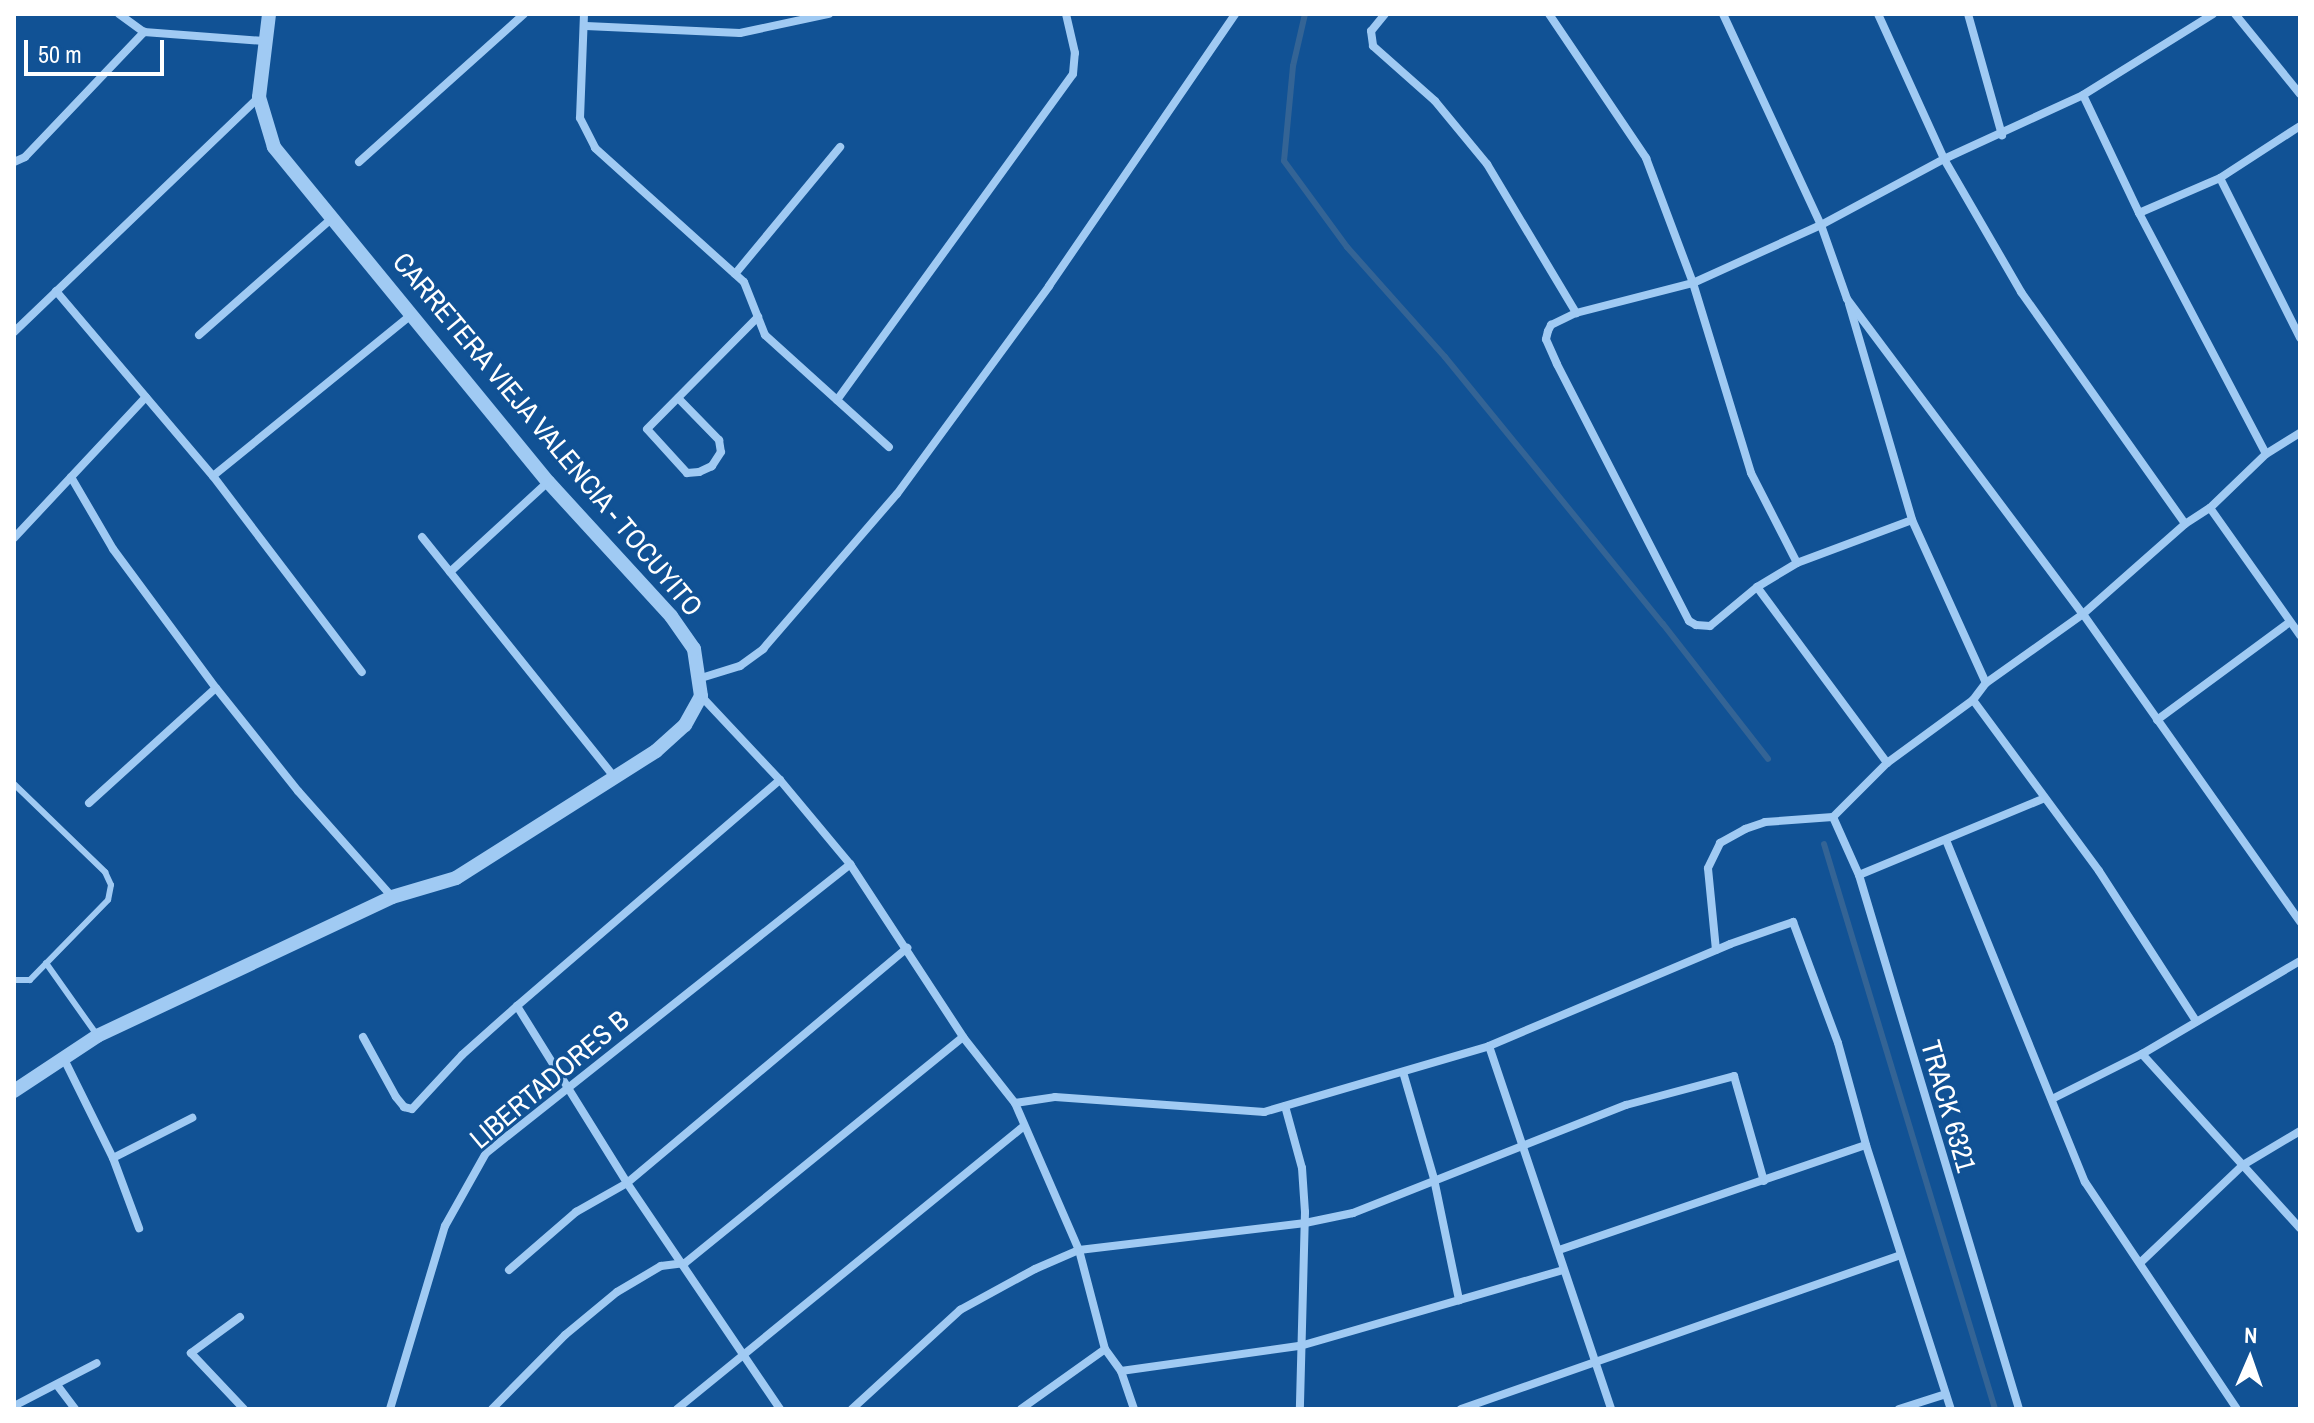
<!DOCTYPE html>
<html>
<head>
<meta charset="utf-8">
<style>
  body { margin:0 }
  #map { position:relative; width:2314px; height:1423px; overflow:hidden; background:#115295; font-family:"Archivo Narrow",sans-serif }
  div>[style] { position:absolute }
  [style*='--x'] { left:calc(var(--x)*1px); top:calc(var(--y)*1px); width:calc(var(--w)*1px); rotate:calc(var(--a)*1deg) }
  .stream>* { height:6px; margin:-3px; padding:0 3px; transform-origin:3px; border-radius:3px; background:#346495 }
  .service>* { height:6px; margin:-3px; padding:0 3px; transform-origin:3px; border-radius:3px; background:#a0caf3 }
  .minor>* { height:8px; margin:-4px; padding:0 4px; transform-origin:4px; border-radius:4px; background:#a0caf3 }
  .tertiary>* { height:14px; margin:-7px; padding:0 7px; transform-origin:7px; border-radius:7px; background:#a0caf3 }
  span { translate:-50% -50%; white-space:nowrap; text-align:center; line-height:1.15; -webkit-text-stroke:6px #115295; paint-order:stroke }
  .street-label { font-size:28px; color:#fff }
  .frame { position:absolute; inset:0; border:16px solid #fff; pointer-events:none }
  .north { position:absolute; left:2210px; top:1319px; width:80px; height:80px; -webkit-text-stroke:6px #115295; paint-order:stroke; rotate:2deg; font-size:22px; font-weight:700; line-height:32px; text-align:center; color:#fff }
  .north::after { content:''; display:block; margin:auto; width:28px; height:36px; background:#fff; clip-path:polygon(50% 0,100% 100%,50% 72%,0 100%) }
  .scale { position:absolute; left:24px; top:40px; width:140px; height:36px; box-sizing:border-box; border:4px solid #fff; border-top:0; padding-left:10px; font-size:24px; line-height:28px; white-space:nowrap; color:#fff; -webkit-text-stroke:6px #115295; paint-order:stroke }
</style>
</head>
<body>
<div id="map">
  <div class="stream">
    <i style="--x:1305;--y:14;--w:53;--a:103"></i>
    <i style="--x:1293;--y:66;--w:95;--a:95.4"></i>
    <i style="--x:1284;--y:161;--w:107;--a:53.8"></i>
    <i style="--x:1347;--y:247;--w:147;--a:48.3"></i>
    <i style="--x:1445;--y:357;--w:345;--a:50.8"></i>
    <i style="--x:1663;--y:624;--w:171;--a:52.1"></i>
    <i style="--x:1824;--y:844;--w:590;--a:73.16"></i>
  </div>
  <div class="service">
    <i style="--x:14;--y:784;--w:127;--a:44"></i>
    <i style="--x:105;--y:872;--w:14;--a:65"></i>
    <i style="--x:111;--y:885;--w:15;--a:101"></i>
    <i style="--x:108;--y:900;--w:112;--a:134.3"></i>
    <i style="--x:30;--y:980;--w:16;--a:180"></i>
    <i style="--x:46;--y:963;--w:88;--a:54.7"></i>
  </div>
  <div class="minor">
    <i style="--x:119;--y:14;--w:31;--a:36"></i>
    <i style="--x:144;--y:32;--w:121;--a:4.3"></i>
    <i style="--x:584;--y:14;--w:104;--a:92.2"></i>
    <i style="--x:580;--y:118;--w:34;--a:63"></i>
    <i style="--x:595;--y:148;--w:200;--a:42"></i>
    <i style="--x:744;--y:282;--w:57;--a:68.4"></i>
    <i style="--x:765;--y:335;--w:167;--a:42.1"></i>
    <i style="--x:1385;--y:14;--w:22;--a:129"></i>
    <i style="--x:1371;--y:31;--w:15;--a:82"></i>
    <i style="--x:1373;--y:46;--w:83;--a:41.6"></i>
    <i style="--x:1435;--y:101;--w:82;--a:50.5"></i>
    <i style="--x:1487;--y:164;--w:174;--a:59.1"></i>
    <i style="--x:1549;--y:14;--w:174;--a:56"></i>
    <i style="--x:1646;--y:158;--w:134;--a:69.4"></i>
    <i style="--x:1693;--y:283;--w:199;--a:73"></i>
    <i style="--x:1751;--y:473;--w:101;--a:62.9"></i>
    <i style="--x:1723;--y:14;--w:233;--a:65.1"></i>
    <i style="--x:1821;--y:225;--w:78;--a:70.6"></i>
    <i style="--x:1847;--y:299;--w:394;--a:53.2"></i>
    <i style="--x:2083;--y:614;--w:377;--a:54.8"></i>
    <i style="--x:1878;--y:14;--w:159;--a:65.5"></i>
    <i style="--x:1944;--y:159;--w:154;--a:59.9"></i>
    <i style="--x:2021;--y:292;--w:284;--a:54.7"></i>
    <i style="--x:1968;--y:14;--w:126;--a:74.3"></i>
    <i style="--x:2235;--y:14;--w:103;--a:50.9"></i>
    <i style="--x:586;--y:26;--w:154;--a:2.6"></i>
    <i style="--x:740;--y:33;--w:91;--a:-12.1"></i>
    <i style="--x:2083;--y:95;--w:131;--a:64.6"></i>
    <i style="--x:2139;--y:213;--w:272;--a:62.2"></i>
    <i style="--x:14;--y:162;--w:12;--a:-24"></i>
    <i style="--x:25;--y:157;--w:173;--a:-46.4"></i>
    <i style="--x:359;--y:162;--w:222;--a:-41.9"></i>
    <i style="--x:2220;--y:178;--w:179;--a:63.4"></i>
    <i style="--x:2139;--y:213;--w:88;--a:-23.4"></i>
    <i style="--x:2220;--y:178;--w:95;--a:-33"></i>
    <i style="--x:735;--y:274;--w:165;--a:-50.4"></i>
    <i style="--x:56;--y:291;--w:243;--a:49.7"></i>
    <i style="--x:213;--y:476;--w:246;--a:52.8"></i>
    <i style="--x:1849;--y:304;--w:225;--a:73.7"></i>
    <i style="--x:1912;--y:520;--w:179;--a:65.6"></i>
    <i style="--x:14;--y:332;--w:339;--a:-43.8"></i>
    <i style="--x:199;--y:335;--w:177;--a:-41.3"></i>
    <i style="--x:678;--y:398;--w:59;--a:45.7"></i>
    <i style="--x:719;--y:440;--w:12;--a:81"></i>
    <i style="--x:721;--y:452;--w:17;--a:123"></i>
    <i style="--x:712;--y:466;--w:14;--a:155"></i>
    <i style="--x:699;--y:472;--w:12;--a:175"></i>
    <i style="--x:687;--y:473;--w:59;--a:-132.3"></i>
    <i style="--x:647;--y:429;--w:158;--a:-45.3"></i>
    <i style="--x:837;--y:400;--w:402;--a:-54.1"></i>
    <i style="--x:1073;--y:74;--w:21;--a:-85"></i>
    <i style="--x:1075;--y:53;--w:40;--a:-103"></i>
    <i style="--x:213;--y:476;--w:255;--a:-39.1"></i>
    <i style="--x:71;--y:477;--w:83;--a:59.7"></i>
    <i style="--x:113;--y:549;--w:173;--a:53.5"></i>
    <i style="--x:216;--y:688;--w:132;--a:51.5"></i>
    <i style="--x:298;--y:791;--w:142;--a:48.4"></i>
    <i style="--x:2210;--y:508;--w:156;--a:54.7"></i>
    <i style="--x:1912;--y:520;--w:123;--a:159.5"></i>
    <i style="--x:1797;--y:563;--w:47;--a:149"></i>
    <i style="--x:1757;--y:587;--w:61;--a:140.3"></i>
    <i style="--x:1710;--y:626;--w:14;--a:-176"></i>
    <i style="--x:1696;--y:625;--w:8;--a:-150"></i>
    <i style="--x:1689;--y:621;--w:289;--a:-117.2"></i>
    <i style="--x:1557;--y:364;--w:27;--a:-114"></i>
    <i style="--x:1546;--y:339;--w:8;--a:-76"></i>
    <i style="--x:1548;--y:331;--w:7;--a:-63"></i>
    <i style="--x:1551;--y:325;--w:28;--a:-26"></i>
    <i style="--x:1576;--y:313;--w:121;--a:-14.4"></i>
    <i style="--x:1693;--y:283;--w:141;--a:-24.4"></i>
    <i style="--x:1821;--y:225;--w:140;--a:-28.2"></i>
    <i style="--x:1944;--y:159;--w:153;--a:-24.7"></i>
    <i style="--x:2083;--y:95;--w:153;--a:-31.9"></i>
    <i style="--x:422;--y:537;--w:310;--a:51.3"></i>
    <i style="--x:14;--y:538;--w:193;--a:-46.9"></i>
    <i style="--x:450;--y:572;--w:133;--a:-42.6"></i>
    <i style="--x:1757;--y:587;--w:219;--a:53.5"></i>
    <i style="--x:701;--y:678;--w:41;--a:-17.1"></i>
    <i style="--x:740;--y:666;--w:29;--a:-36"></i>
    <i style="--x:763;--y:649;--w:205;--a:-49.2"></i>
    <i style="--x:897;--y:494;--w:258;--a:-53.8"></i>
    <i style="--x:1049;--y:286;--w:330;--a:-55.6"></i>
    <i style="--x:701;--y:696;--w:115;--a:46.8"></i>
    <i style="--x:780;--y:780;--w:109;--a:50.2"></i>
    <i style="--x:850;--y:864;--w:207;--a:56.8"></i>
    <i style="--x:963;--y:1037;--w:84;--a:51.8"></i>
    <i style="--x:1015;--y:1103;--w:160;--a:66.5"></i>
    <i style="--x:1079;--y:1250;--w:102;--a:75.3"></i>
    <i style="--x:1105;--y:1349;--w:27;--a:54"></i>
    <i style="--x:1121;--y:1371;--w:40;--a:71.1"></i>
    <i style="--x:1973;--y:700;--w:212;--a:53.6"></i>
    <i style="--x:2099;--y:871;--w:179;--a:57.1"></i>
    <i style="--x:2157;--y:720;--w:165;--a:-36.4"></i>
    <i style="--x:89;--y:803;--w:171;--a:-42.2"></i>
    <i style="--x:1833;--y:817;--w:64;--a:65.9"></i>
    <i style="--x:1859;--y:875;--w:557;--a:73.32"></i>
    <i style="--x:1946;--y:840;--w:369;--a:67.9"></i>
    <i style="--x:2085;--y:1182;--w:273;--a:56.2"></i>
    <i style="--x:1859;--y:875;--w:201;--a:-22.5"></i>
    <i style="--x:1716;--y:950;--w:82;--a:-95.6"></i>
    <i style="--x:1708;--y:868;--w:28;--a:-64"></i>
    <i style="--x:1720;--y:843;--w:29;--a:-29"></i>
    <i style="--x:1745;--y:829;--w:21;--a:-19"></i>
    <i style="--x:1765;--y:822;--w:68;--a:-4.2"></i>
    <i style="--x:1833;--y:817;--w:76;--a:-45"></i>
    <i style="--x:1887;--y:763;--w:107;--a:-36.2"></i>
    <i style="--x:1973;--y:700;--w:21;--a:-53"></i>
    <i style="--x:1986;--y:683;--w:119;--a:-35.4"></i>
    <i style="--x:2083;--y:614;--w:136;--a:-41.4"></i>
    <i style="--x:2185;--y:524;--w:30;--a:-33"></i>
    <i style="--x:2210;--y:508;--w:78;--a:-44"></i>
    <i style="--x:2266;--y:454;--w:40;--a:-32"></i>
    <i style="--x:517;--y:1006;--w:208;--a:58.1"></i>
    <i style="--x:627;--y:1183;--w:273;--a:55.9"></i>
    <i style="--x:363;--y:1037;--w:68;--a:61.2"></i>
    <i style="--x:396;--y:1097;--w:13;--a:51"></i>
    <i style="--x:404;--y:1107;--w:8;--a:14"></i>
    <i style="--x:412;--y:1109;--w:74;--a:-47.2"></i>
    <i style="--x:462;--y:1055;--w:74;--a:-41.7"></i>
    <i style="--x:517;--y:1006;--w:347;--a:-40.7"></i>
    <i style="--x:1489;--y:1046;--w:383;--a:71.4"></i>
    <i style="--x:2142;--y:1054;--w:235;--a:47.8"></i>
    <i style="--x:63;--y:1057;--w:113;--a:63.7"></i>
    <i style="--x:113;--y:1158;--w:75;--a:69.6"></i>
    <i style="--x:1403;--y:1072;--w:111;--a:73.8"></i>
    <i style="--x:1434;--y:1179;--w:124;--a:78.3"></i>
    <i style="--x:2052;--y:1099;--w:101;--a:-26.6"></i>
    <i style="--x:2142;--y:1054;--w:183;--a:-30.5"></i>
    <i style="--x:1015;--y:1103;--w:40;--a:-8.5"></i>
    <i style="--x:1055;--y:1097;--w:210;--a:4.1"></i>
    <i style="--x:1264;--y:1112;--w:234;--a:-16.3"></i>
    <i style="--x:1489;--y:1046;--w:262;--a:-22.9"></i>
    <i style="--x:1730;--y:944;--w:67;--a:-19.2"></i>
    <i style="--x:1793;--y:922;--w:129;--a:69.6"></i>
    <i style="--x:1838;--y:1043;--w:106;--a:74.6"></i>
    <i style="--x:1866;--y:1145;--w:277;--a:72.2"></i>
    <i style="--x:1285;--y:1106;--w:64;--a:74.7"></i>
    <i style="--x:1302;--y:1168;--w:44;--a:86.1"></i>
    <i style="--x:1305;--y:1212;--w:197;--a:91.5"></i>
    <i style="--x:113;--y:1158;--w:89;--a:-26.9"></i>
    <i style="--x:1559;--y:1250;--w:324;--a:-18.9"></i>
    <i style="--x:2140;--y:1263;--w:142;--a:-43.6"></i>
    <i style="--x:2243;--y:1165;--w:66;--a:-30.8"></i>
    <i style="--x:509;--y:1270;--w:89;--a:-40.9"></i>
    <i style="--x:576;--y:1212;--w:59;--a:-29.6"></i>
    <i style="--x:627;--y:1183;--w:366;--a:-40"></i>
    <i style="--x:240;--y:1317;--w:61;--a:143.7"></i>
    <i style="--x:191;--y:1353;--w:77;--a:46.6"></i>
    <i style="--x:1121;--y:1371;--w:181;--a:-8"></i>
    <i style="--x:1300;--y:1346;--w:274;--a:-16.1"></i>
    <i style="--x:57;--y:1385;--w:30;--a:53"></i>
    <i style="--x:14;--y:1406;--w:93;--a:-27.4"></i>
    <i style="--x:390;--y:1409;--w:191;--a:-73.3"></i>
    <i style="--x:445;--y:1226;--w:84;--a:-60.7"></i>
    <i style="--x:486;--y:1153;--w:465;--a:-38.4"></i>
    <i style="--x:492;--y:1409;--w:104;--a:-45.4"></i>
    <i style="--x:565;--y:1335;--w:67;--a:-39.6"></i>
    <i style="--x:617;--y:1292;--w:51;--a:-30.6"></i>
    <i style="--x:661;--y:1266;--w:24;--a:-7"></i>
    <i style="--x:685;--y:1263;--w:358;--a:-39.1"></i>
    <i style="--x:677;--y:1409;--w:446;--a:-39.2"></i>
    <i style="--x:852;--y:1409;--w:147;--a:-42.5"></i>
    <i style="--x:960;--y:1310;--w:85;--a:-28.7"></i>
    <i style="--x:1035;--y:1269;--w:48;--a:-23.4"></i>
    <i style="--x:1079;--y:1250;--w:228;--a:-6.8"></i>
    <i style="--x:1305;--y:1223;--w:49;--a:-11.8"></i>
    <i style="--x:1353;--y:1213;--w:294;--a:-21.6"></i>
    <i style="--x:1626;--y:1105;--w:112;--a:-15"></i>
    <i style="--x:1734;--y:1076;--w:109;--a:74.1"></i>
    <i style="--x:1021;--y:1409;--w:103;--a:-35.5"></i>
    <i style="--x:1461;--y:1409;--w:466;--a:-19.3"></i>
    <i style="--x:1899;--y:1409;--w:49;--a:-17.7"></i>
  </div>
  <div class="tertiary">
    <i style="--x:14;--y:1091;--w:100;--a:-33.5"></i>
    <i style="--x:97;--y:1036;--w:326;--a:-25.2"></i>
    <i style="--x:392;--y:897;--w:67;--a:-16.5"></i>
    <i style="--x:456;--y:878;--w:237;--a:-32.4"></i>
    <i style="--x:656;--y:751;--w:39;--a:-42"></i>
    <i style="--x:685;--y:725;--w:33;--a:-61"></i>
    <i style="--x:701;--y:696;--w:48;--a:-98.5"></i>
    <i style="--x:694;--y:649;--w:40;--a:-124.9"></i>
    <i style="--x:671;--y:616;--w:182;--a:-132.5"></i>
    <i style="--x:548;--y:482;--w:433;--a:-129.3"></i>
    <i style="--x:274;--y:147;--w:52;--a:-106.7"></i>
    <i style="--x:259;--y:97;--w:84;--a:-83.1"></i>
  </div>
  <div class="street-label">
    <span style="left:548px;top:434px;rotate:50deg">CARRETERA VIEJA VALENCIA - TOCUYITO</span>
    <span style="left:549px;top:1079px;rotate:-40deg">LIBERTADORES B</span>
    <span style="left:1949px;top:1106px;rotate:74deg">TRACK 6321</span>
  </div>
  <div class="frame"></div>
  <div class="north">N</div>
  <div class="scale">50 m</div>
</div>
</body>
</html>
